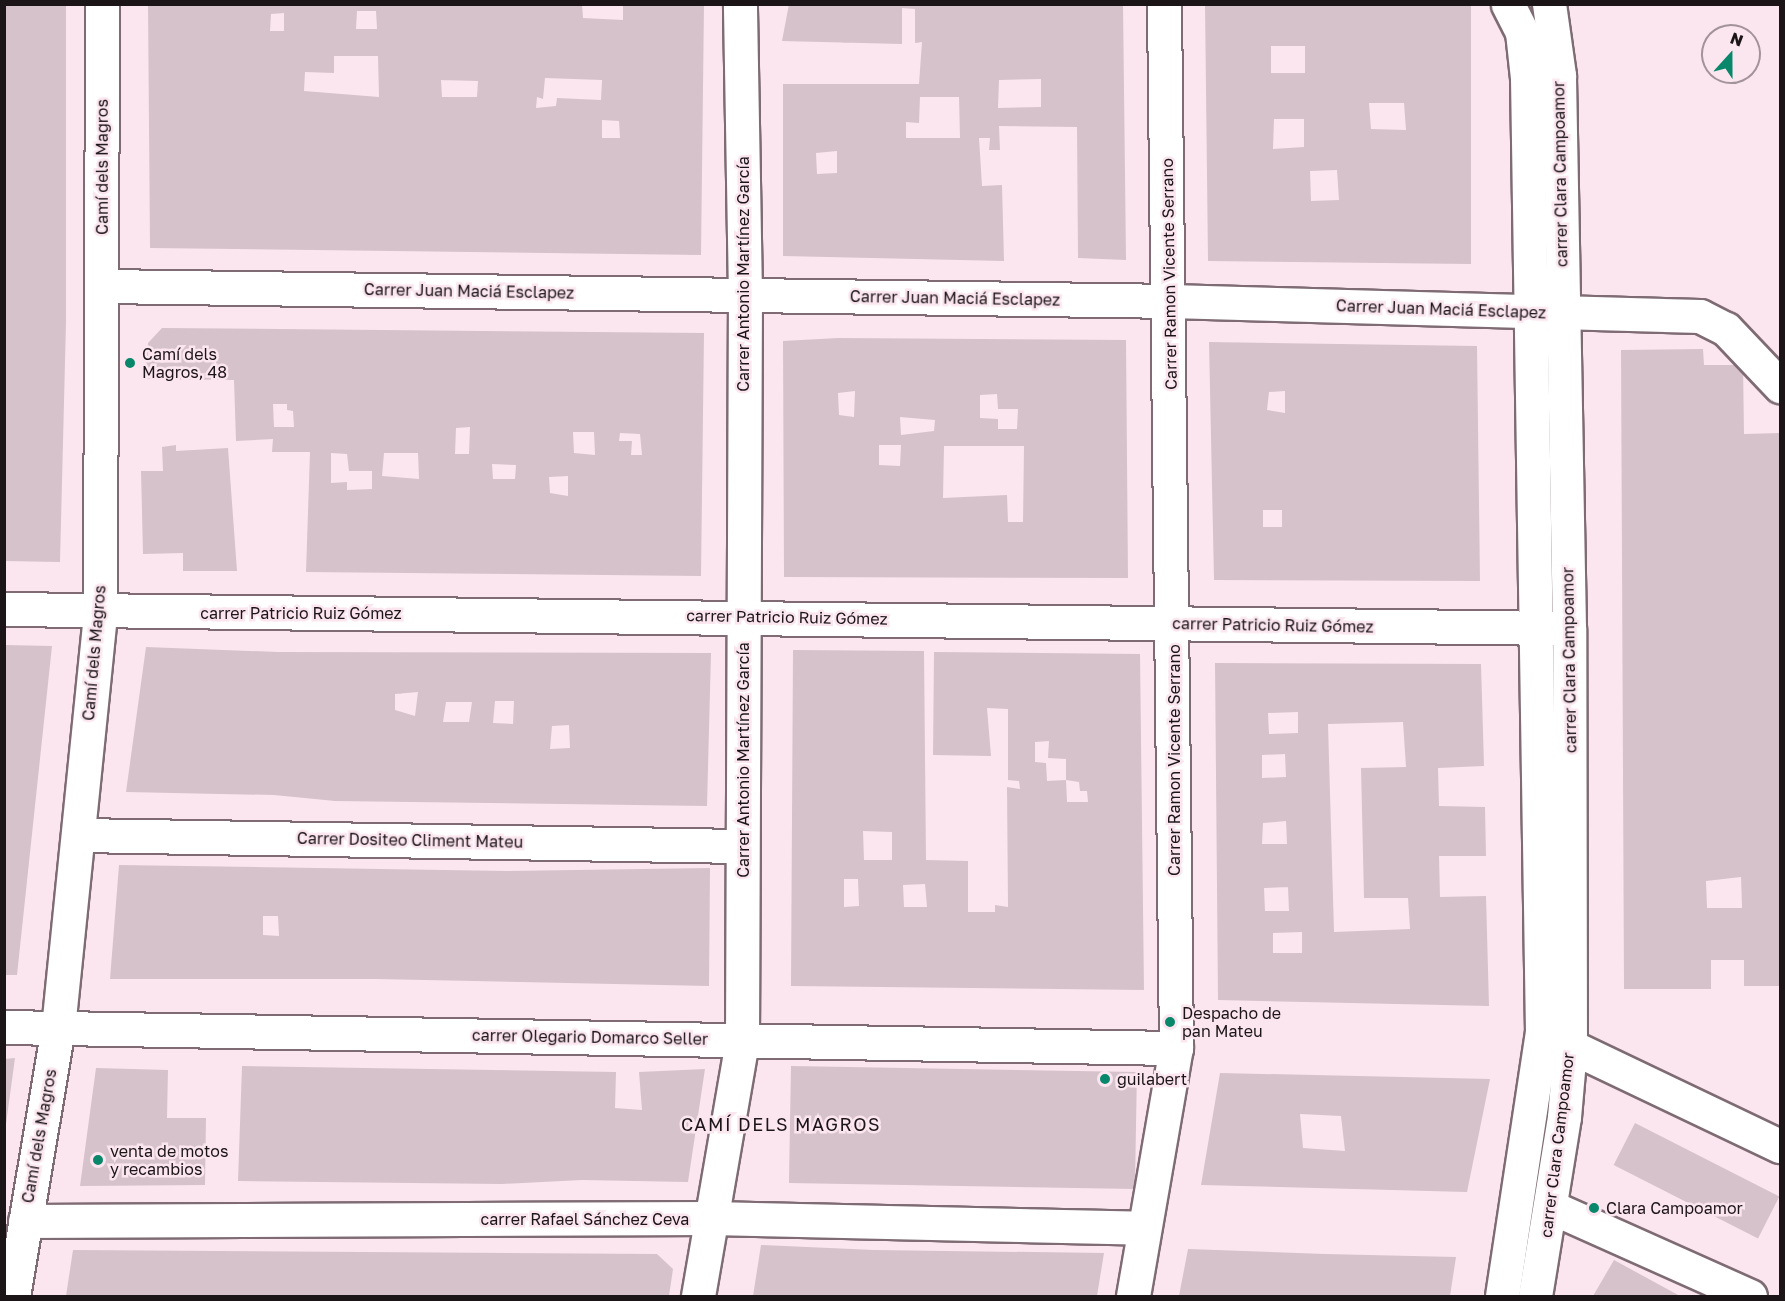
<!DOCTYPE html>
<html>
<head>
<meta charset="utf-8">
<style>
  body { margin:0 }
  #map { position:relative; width:1785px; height:1301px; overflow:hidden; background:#fbe6ef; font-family:"Golos Text",sans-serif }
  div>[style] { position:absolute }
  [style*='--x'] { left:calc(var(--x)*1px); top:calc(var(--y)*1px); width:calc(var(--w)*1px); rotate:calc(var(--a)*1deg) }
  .building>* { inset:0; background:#d6c2ca; transform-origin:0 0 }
  .roads { filter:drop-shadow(2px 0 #7e6b73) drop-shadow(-2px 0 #7e6b73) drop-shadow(0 2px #7e6b73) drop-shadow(0 -2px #7e6b73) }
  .minor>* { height:33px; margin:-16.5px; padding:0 16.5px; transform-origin:16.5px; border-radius:16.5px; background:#fff }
  .dots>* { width:16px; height:16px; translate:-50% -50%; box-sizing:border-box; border:3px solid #fbe6ef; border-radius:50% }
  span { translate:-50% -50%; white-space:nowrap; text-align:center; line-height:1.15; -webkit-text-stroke:5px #fbe6ef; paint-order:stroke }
  .street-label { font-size:16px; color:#1c1518 }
  .poi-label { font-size:16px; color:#1c1518 }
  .left { translate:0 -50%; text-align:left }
  .neighbourhood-label { font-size:18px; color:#1c1518; letter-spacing:1.5px }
  .frame { position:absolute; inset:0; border:6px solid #1c1518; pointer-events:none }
  .north { position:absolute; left:1701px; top:24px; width:60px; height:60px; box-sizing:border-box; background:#fbe6ef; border:2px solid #a29299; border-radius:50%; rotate:21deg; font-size:16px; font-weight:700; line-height:24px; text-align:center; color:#1c1518 }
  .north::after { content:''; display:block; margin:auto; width:21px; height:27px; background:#09876a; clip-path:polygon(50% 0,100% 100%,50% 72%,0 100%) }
</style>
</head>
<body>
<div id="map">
  <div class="building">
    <i style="clip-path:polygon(4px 4px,66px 4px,66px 322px,60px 562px,4px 561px)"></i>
    <i style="clip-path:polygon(evenodd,148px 4px,582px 4px,583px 18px,623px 20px,623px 4px,704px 4px,701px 255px,150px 248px,148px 4px,357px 11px,376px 11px,377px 29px,356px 29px,357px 11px,148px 4px,284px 13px,284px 31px,270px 31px,271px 14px,284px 13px,148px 4px,334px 56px,378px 56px,379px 97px,304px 91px,305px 72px,334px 73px,334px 56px,148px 4px,545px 78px,602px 80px,601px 100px,557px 98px,556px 106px,536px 108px,537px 97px,543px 99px,545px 78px,148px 4px,441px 80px,478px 81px,477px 97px,442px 97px,441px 80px,148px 4px,602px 120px,619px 121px,620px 138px,602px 138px,602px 120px)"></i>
    <i style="clip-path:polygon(evenodd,789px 4px,1123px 4px,1126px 260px,1078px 258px,1077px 127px,999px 126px,1000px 150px,989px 150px,990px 138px,979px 138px,982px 186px,1002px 185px,1004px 261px,783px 256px,783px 84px,919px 84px,922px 42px,915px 43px,915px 9px,902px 8px,902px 44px,782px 41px,789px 4px,1041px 79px,1041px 107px,998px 108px,999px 80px,1041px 79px,789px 4px,920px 97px,959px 97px,960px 138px,906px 138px,906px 122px,919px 123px,920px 97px,789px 4px,837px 151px,837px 173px,817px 174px,816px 153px,837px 151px)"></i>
    <i style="clip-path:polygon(evenodd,1205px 4px,1471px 4px,1471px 264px,1208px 261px,1205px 4px,1271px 46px,1305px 46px,1305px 73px,1271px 73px,1271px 46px,1205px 4px,1369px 103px,1404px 103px,1406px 130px,1371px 129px,1369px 103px,1205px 4px,1274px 119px,1304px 119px,1304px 147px,1273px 149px,1274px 119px,1205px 4px,1337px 170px,1339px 200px,1311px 201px,1310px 171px,1337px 170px)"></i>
    <i style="clip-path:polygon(evenodd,162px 328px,704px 333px,701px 576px,306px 572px,310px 452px,272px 452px,273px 439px,236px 441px,234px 380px,145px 379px,148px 343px,162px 328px,273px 404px,287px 404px,287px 410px,293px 411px,294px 427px,274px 427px,273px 404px,162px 328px,470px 427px,469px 454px,455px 454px,456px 428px,470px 427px,162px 328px,573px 432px,594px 432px,595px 455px,574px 453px,573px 432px,162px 328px,620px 433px,640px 434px,642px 455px,631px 455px,632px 441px,619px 441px,620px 433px,162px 328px,331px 453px,347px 454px,349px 471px,372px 471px,372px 489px,347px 490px,347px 482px,331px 483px,331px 453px,162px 328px,384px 453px,418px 453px,419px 479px,382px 476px,384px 453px,162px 328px,492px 464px,516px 465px,515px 479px,493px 479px,492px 464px,162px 328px,568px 476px,568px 496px,550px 493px,549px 477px,568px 476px)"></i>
    <i style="clip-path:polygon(evenodd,838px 338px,1126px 340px,1128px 578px,784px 577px,783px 341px,838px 338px,855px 391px,854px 417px,839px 415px,838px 393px,855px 391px,838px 338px,997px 394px,998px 409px,1018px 409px,1017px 429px,998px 429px,998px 419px,980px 418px,980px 395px,997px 394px,838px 338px,900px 417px,935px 420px,934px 431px,901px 435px,900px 417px,838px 338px,879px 445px,901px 445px,900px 466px,879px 465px,879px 445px,838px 338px,944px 446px,1024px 446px,1023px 522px,1008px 522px,1007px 495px,943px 498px,944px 446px)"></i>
    <i style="clip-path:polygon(evenodd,1209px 342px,1477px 346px,1480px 581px,1214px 580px,1209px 342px,1285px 391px,1285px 413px,1267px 410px,1269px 392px,1285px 391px,1209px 342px,1263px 510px,1282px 510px,1282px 527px,1263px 527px,1263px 510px)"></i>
    <i style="clip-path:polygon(evenodd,1703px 349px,1704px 365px,1743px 365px,1744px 434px,1780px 433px,1780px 986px,1744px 986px,1744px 960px,1711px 960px,1711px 989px,1624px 989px,1621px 350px,1703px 349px,1741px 877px,1742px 908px,1707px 908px,1706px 881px,1741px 877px)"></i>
    <i style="clip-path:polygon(176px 445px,176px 451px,228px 448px,237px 571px,183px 571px,183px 553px,143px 554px,141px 471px,163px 471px,162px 447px)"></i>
    <i style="clip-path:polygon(5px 645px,52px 646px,17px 975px,5px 975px)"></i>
    <i style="clip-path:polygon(evenodd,146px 647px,278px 652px,711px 653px,707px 806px,335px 801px,274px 795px,126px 792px,146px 647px,418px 692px,415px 716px,395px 710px,395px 694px,418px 692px,146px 647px,495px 701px,514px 701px,513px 724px,493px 723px,495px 701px,146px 647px,446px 702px,472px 702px,469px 722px,443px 722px,446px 702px,146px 647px,569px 725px,570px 748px,550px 749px,552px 726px,569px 725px)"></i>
    <i style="clip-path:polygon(evenodd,793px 650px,924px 651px,926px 860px,968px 861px,968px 912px,995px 912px,995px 905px,1008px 907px,1007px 787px,1020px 789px,1019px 781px,1008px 780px,1008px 709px,987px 708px,991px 756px,933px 755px,934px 652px,1140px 654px,1144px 990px,791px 986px,793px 650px,1049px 741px,1048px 758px,1066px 759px,1066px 780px,1047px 781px,1046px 763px,1035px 762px,1035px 742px,1049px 741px,793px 650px,1066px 780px,1079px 782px,1080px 791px,1087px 791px,1088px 802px,1067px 802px,1066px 780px,793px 650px,863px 831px,892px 832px,892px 860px,864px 860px,863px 831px,793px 650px,844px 879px,858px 879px,859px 906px,844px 907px,844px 879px,793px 650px,925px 884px,927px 907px,904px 907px,903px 885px,925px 884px)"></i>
    <i style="clip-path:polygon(evenodd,1215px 663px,1481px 664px,1484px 766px,1438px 768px,1439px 806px,1485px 807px,1486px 856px,1439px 856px,1440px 897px,1486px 896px,1489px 1006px,1218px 1000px,1215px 663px,1298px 712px,1298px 733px,1269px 734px,1268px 713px,1298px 712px,1215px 663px,1403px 722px,1406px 767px,1361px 768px,1364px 898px,1408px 898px,1410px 929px,1334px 932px,1328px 724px,1403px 722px,1215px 663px,1285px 754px,1286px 777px,1262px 778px,1262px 755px,1285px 754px,1215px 663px,1286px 821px,1287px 844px,1262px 844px,1263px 823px,1286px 821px,1215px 663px,1288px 887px,1289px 911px,1265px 911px,1264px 888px,1288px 887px,1215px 663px,1302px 932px,1302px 953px,1273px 953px,1273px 933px,1302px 932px)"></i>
    <i style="clip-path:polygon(evenodd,119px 865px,507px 871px,710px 868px,709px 986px,376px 979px,110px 979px,119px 865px,263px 916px,278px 916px,279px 936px,263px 935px,263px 916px)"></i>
    <i style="clip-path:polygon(15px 1058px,6px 1124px,4px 1124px,4px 1059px)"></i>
    <i style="clip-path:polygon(242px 1066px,616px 1072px,615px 1108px,642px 1110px,639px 1072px,705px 1069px,688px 1182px,582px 1180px,502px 1184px,238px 1181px)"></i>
    <i style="left:791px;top:1066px;width:346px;height:117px;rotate:1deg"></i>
    <i style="clip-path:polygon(96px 1068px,168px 1070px,167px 1118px,206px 1118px,205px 1185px,80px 1186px)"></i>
    <i style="clip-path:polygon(evenodd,1220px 1073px,1490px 1079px,1467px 1192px,1201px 1185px,1220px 1073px,1300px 1114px,1341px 1116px,1345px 1151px,1303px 1148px,1300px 1114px)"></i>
    <i style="left:1635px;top:1123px;width:162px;height:47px;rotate:27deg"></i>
    <i style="clip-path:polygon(761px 1245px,874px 1250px,1104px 1253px,1097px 1296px,753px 1296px)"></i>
    <i style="clip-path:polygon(1188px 1249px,1325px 1254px,1456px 1257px,1450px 1296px,1179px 1296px)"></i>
    <i style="clip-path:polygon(73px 1250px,657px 1254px,673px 1269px,669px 1296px,66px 1296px)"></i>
    <i style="clip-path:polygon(1614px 1260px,1680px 1296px,1593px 1296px)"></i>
  </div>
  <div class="roads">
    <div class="minor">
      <i style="--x:102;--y:286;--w:1068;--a:0.8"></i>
      <i style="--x:1170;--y:301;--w:530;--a:1.62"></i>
      <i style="--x:1700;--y:316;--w:29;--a:27"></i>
      <i style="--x:1726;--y:329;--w:79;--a:46.5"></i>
      <i style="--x:4;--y:609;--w:1565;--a:0.7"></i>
      <i style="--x:78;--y:835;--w:664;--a:0.95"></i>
      <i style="--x:4;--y:1027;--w:1172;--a:1.03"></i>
      <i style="--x:1551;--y:1037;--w:254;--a:25.5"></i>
      <i style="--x:1551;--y:1207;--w:218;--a:24.1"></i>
      <i style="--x:25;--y:1221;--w:686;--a:-0.25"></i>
      <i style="--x:711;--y:1218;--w:433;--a:1.3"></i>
      <i style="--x:13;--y:1296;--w:272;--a:-80.5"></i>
      <i style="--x:58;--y:1028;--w:418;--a:-84.2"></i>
      <i style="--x:100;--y:612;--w:608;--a:-89.81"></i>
      <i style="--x:698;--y:1296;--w:260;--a:-80.2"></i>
      <i style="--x:742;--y:1040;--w:745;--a:-89.77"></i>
      <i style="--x:745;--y:295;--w:291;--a:-91"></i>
      <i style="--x:1133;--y:1296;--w:252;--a:-80.2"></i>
      <i style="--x:1176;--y:1048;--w:1044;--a:-90.66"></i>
      <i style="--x:1502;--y:1296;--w:267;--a:-81.4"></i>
      <i style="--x:1542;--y:1032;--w:954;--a:-90.9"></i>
      <i style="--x:1527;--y:78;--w:46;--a:-96.2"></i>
      <i style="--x:1522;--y:32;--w:31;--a:-117"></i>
      <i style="--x:1535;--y:1296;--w:181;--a:-80.8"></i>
      <i style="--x:1564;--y:1117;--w:69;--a:-85"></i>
      <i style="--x:1570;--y:1048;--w:420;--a:-90.1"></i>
      <i style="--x:1569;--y:628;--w:553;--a:-91.04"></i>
      <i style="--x:1559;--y:75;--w:72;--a:-98"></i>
    </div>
  </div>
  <div class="dots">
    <i style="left:130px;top:363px;background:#09876a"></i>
    <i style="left:1170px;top:1022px;background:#09876a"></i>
    <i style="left:1105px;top:1079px;background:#09876a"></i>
    <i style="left:98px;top:1160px;background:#09876a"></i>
    <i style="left:1594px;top:1208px;background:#09876a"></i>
  </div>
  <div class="street-label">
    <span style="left:102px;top:167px;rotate:-90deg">Camí dels Magros</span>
    <span style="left:1560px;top:174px;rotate:-91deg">carrer Clara Campoamor</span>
    <span style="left:743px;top:274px;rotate:-90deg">Carrer Antonio Martínez García</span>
    <span style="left:1169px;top:274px;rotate:-91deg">Carrer Ramon Vicente Serrano</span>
    <span style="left:469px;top:291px;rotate:1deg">Carrer Juan Maciá Esclapez</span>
    <span style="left:955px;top:298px;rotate:1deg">Carrer Juan Maciá Esclapez</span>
    <span style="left:1441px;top:309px;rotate:2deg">Carrer Juan Maciá Esclapez</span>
    <span style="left:301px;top:613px">carrer Patricio Ruiz Gómez</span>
    <span style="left:787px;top:617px;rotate:1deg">carrer Patricio Ruiz Gómez</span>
    <span style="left:1273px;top:625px;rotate:1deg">carrer Patricio Ruiz Gómez</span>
    <span style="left:94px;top:653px;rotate:-85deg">Camí dels Magros</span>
    <span style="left:1569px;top:660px;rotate:-91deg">carrer Clara Campoamor</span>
    <span style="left:743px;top:760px;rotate:-90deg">Carrer Antonio Martínez García</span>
    <span style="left:1174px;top:760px;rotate:-90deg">Carrer Ramon Vicente Serrano</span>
    <span style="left:410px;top:840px;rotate:1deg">Carrer Dositeo Climent Mateu</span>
    <span style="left:590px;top:1037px;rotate:1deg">carrer Olegario Domarco Seller</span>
    <span style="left:39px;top:1136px;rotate:-80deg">Camí dels Magros</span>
    <span style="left:1557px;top:1145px;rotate:-83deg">carrer Clara Campoamor</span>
    <span style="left:585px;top:1219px">carrer Rafael Sánchez Ceva</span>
  </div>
  <div class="poi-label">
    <span class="left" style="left:142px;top:363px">Camí dels<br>Magros, 48</span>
    <span class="left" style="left:1182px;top:1022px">Despacho de<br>pan Mateu</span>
    <span class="left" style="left:1117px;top:1079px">guilabert</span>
    <span class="left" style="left:110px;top:1160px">venta de motos<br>y recambios</span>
    <span class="left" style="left:1606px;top:1208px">Clara Campoamor</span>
  </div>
  <div class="neighbourhood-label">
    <span style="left:781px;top:1124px">CAMÍ DELS MAGROS</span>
  </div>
  <div class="frame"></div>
  <div class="north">N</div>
</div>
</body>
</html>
